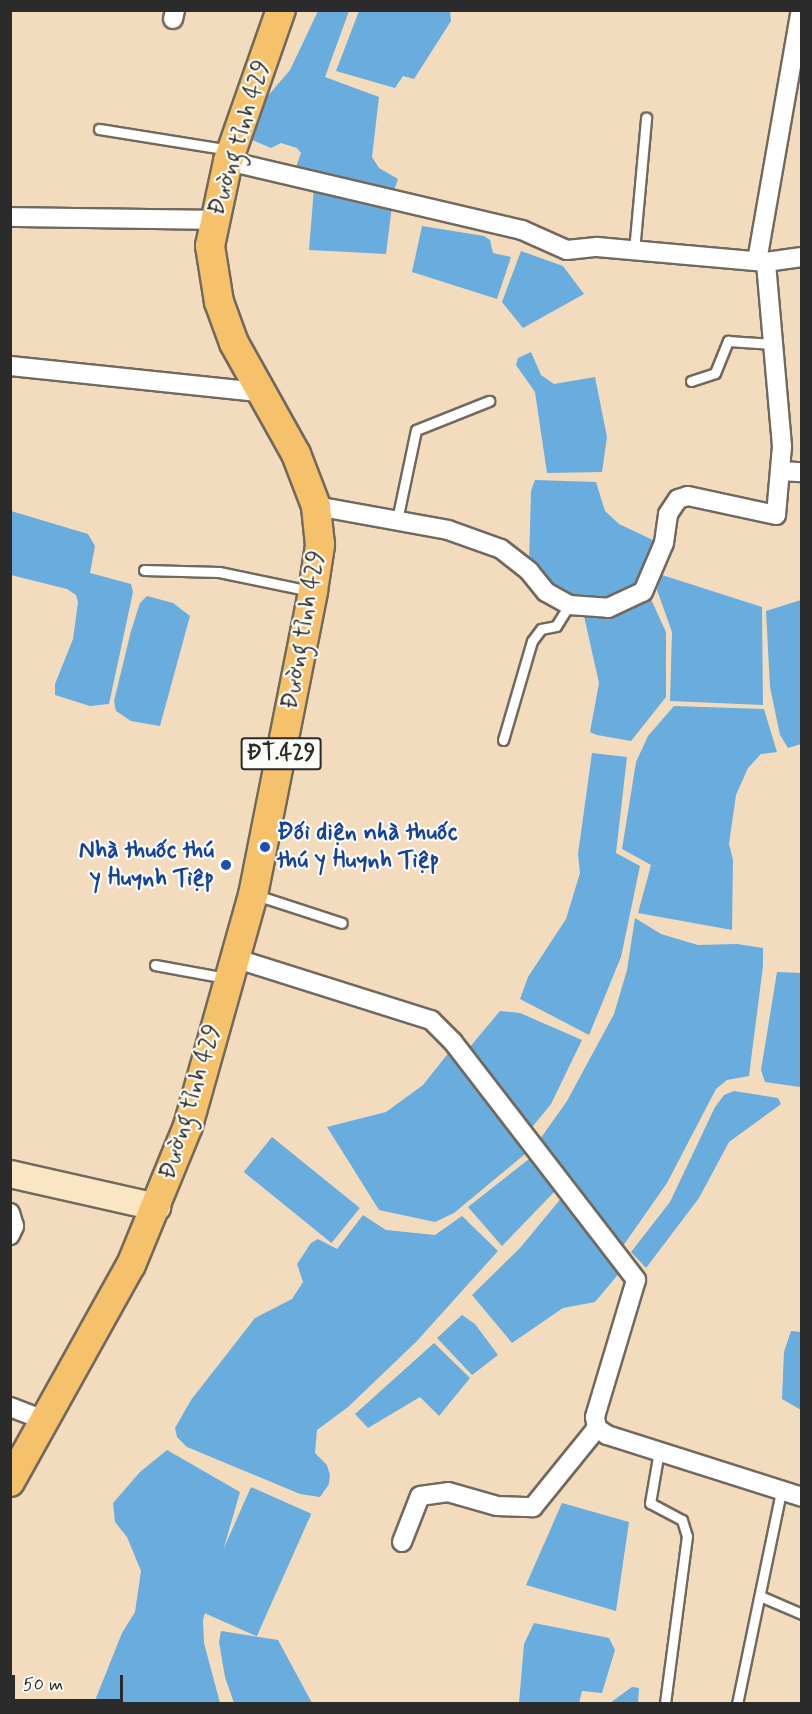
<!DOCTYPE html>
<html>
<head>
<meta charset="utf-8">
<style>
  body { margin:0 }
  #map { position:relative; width:812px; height:1714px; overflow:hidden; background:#f3dcbd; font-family:Mynerve,sans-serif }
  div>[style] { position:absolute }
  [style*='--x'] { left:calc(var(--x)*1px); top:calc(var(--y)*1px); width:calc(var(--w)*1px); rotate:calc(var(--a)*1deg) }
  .water>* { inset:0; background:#69acde; transform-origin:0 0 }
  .roads { filter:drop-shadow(2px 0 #71695e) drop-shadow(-2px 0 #71695e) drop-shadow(0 2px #71695e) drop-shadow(0 -2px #71695e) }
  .lane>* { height:9px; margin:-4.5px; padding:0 4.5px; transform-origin:4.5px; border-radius:4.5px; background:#fff }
  .street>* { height:18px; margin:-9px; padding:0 9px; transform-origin:9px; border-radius:9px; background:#fff }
  .secondary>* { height:26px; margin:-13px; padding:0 13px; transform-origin:13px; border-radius:13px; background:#fbe6c4 }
  .primary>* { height:28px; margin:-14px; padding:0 14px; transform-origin:14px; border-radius:14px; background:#f5c16b }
  .dots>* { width:16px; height:16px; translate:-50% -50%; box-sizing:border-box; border:3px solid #fdfcf7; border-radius:50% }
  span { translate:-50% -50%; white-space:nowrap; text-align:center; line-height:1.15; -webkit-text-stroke:4.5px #fdfcf7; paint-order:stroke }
  .shield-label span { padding:2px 4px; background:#fdfcf7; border:2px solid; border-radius:4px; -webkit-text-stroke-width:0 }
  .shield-label { font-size:22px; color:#2b2b2b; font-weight:700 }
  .street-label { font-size:24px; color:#2b2b2b }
  .transit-label { font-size:24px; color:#164399; font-weight:700 }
  .left { translate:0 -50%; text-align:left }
  .right { translate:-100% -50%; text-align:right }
  .frame { position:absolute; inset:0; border:12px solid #2b2b2b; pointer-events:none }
  .scale { position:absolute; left:12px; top:1675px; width:111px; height:27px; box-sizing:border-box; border:3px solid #2b2b2b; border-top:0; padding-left:8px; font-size:18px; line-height:21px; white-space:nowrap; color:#2b2b2b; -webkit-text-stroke:4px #fdfcf7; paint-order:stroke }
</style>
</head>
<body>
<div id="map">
  <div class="water">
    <i style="clip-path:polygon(318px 11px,349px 11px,325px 77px,379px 97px,372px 157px,379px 168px,398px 179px,393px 193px,296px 167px,301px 153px,297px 148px,281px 143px,271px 148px,250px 139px,261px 104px,290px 70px)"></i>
    <i style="clip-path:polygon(359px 11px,450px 11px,451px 21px,414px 79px,403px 76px,395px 88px,336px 71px)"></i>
    <i style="clip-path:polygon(314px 188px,392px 206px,386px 254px,309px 250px)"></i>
    <i style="clip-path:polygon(422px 226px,484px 236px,490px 240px,493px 253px,511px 257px,497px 299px,412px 272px)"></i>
    <i style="clip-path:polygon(521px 251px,563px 266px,584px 294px,523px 328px,502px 302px)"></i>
    <i style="clip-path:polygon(531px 352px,541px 375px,554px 384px,595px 377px,607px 437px,602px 472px,547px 473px,535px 392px,516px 365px,518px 358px)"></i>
    <i style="clip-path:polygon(535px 480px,596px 482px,605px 511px,619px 524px,655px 541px,638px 588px,610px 599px,566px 596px,529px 563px,531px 491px)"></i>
    <i style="clip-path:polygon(11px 511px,88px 534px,95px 546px,90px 573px,131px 584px,133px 592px,109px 704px,90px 706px,55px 695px,55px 684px,73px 639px,78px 602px,76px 595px,67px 589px,11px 575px)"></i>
    <i style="clip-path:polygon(662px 575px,762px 607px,763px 705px,670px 701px,672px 632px,657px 590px)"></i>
    <i style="clip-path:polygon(649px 595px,666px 632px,666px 697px,631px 741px,597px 735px,590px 732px,599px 683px,584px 616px)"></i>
    <i style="clip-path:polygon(147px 596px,173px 603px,190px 616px,160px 726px,131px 721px,116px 711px,114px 701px,131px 631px,140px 603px)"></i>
    <i style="clip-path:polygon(801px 600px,801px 744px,788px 748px,780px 735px,770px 687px,766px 611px)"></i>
    <i style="clip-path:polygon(674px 706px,764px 709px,777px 752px,761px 754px,748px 768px,736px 795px,729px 844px,733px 860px,732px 930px,638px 913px,651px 865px,622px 849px,636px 762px,648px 736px)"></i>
    <i style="clip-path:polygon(592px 753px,627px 757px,616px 853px,640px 866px,621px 957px,589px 1035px,520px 999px,528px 977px,566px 919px,580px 873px,578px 854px)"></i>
    <i style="clip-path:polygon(635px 918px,661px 934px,698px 945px,737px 944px,763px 948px,763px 966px,749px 1076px,727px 1080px,716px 1089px,667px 1183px,623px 1246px,538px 1142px,567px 1101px,614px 1014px,627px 970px)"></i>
    <i style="clip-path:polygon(777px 972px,801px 973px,800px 1087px,765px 1082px,761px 1070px)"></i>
    <i style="clip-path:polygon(500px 1011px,520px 1013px,582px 1040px,551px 1104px,529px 1131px,469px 1048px)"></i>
    <i style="clip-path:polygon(450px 1051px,526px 1150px,525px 1154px,454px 1213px,435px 1222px,379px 1210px,327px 1127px,386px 1112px,423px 1085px)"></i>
    <i style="clip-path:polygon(734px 1091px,778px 1098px,781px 1104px,729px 1142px,699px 1198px,646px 1268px,631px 1252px,670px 1202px,715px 1107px,724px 1095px)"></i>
    <i style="left:272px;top:1137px;width:113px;height:45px;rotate:39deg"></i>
    <i style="clip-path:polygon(529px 1159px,558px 1188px,502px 1246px,468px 1207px)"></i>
    <i style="clip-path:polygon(563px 1196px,621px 1271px,595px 1302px,563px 1308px,512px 1343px,472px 1295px,520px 1248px)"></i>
    <i style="clip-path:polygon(363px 1215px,386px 1230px,435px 1235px,462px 1216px,498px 1251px,416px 1342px,348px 1407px,317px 1430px,315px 1453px,327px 1465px,330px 1475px,329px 1484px,320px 1497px,300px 1494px,187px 1447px,177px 1437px,175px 1428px,191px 1400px,255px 1318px,292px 1299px,303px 1282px,297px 1264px,311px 1243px,318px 1239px,337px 1249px)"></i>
    <i style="clip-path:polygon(462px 1315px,475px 1324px,498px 1355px,472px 1375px,437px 1338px)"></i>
    <i style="clip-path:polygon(791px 1331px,801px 1332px,801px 1410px,782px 1399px,784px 1352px)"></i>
    <i style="clip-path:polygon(434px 1343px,470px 1378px,439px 1416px,420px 1397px,368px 1428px,355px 1414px)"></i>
    <i style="clip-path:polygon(167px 1450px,240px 1492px,203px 1620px,204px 1643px,220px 1703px,94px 1703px,122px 1633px,135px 1612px,141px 1571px,127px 1537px,115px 1522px,113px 1503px,140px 1472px)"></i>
    <i style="left:251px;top:1487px;width:66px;height:134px;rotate:24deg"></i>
    <i style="clip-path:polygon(562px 1503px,629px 1522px,616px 1611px,526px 1585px)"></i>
    <i style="clip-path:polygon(534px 1623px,609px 1638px,615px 1650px,602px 1693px,582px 1691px,579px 1703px,519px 1703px,524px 1644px)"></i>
    <i style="clip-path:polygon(221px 1631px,278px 1640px,312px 1703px,234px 1703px,225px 1677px,219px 1642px)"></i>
    <i style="clip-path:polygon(632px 1687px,639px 1688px,638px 1703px,610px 1703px)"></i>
  </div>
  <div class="roads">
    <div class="lane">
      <i style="--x:99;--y:129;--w:133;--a:9.1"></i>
      <i style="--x:634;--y:251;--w:134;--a:-84.8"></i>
      <i style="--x:691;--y:381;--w:25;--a:-18"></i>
      <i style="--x:715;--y:373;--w:35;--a:-68"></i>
      <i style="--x:728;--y:341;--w:45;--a:3.8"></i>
      <i style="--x:397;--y:520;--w:92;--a:-78.1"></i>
      <i style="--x:416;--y:430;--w:79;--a:-21.7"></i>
      <i style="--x:144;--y:570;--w:75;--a:1.5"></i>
      <i style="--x:219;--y:572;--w:94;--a:11.7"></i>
      <i style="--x:503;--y:740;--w:103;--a:-73.7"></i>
      <i style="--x:532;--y:641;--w:15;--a:-53"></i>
      <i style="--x:541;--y:629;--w:15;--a:-11"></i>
      <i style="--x:556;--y:626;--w:25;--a:-58"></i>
      <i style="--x:256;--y:895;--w:90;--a:18"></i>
      <i style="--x:155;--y:965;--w:72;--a:10.4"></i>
      <i style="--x:659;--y:1451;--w:53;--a:99.8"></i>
      <i style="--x:650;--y:1503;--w:36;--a:28"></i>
      <i style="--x:682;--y:1520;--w:17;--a:73"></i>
      <i style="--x:687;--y:1536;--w:169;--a:97.5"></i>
      <i style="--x:760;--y:1596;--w:46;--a:23.2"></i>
      <i style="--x:737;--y:1704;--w:217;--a:-78.3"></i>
    </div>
    <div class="street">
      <i style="--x:173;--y:19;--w:9;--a:-77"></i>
      <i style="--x:228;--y:161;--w:302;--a:13.2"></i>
      <i style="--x:522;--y:230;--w:49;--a:24"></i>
      <i style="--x:567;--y:250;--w:30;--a:-6"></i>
      <i style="--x:597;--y:247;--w:170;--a:5.1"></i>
      <i style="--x:766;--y:262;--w:36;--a:-8"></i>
      <i style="--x:10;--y:217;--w:203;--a:0.8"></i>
      <i style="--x:757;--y:261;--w:255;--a:-80.1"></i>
      <i style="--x:10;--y:366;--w:250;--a:6"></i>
      <i style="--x:780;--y:471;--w:22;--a:3"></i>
      <i style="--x:316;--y:506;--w:134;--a:10.3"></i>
      <i style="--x:448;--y:530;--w:56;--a:19.7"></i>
      <i style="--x:501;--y:549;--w:36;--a:38"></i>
      <i style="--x:529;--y:571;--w:27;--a:51"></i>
      <i style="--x:546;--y:592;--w:26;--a:29"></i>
      <i style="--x:569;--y:605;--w:39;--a:4"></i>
      <i style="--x:608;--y:608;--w:38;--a:-25"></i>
      <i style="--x:643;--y:592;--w:53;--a:-66.8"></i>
      <i style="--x:664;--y:543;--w:29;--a:-82"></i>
      <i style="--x:668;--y:514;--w:18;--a:-56"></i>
      <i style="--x:678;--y:499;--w:10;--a:-17"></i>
      <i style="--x:688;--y:496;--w:90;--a:12.2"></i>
      <i style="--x:776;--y:515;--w:69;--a:-85"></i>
      <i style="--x:782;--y:446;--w:185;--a:-95"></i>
      <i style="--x:234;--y:958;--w:207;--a:17.5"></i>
      <i style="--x:431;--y:1020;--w:31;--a:45"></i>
      <i style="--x:453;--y:1042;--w:300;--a:52.4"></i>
      <i style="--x:636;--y:1280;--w:143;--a:106.7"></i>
      <i style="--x:595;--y:1417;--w:11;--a:80"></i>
      <i style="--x:597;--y:1428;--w:12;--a:35"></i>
      <i style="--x:607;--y:1435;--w:205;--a:17.6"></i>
      <i style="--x:10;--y:1213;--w:14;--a:73"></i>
      <i style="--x:14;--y:1226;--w:10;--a:114"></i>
      <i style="--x:10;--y:1407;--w:36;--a:21"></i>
      <i style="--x:402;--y:1542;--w:49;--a:-68.6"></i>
      <i style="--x:420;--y:1496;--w:28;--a:-8"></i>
      <i style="--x:448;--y:1492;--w:51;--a:15.9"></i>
      <i style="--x:497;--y:1506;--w:36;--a:2"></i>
      <i style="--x:533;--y:1507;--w:102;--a:-51"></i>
    </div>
    <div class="secondary">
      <i style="--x:10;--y:1174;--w:151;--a:12.7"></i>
    </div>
    <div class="primary">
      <i style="--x:10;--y:1482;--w:248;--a:-60.9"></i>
      <i style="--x:131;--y:1265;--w:150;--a:-67.7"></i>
      <i style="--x:188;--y:1126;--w:240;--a:-74.3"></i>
      <i style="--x:253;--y:895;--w:310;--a:-78.8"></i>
      <i style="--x:313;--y:591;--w:47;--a:-81.3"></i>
      <i style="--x:320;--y:545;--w:39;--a:-96"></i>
      <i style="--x:316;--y:506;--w:56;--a:-111"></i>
      <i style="--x:296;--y:454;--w:127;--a:-119.2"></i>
      <i style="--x:234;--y:343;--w:44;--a:-110.1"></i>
      <i style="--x:219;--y:302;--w:57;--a:-99.1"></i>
      <i style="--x:210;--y:246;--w:87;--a:-78"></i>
      <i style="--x:228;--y:161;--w:160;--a:-70.7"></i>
    </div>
  </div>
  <div class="dots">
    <i style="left:265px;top:847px;background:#1a4fb4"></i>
    <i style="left:226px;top:865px;background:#1a4fb4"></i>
  </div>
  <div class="shield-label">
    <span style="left:281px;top:754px">ĐT.429</span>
  </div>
  <div class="street-label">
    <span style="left:240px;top:138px;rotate:-73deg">Đường tỉnh 429</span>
    <span style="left:304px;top:630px;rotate:-80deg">Đường tỉnh 429</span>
    <span style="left:191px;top:1102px;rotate:-73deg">Đường tỉnh 429</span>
  </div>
  <div class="transit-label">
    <span class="left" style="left:277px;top:847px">Đối diện nhà thuốc<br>thú y Huynh Tiệp</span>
    <span class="right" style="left:214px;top:865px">Nhà thuốc thú<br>y Huynh Tiệp</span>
  </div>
  <div class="frame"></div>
  <div class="scale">50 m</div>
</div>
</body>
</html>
